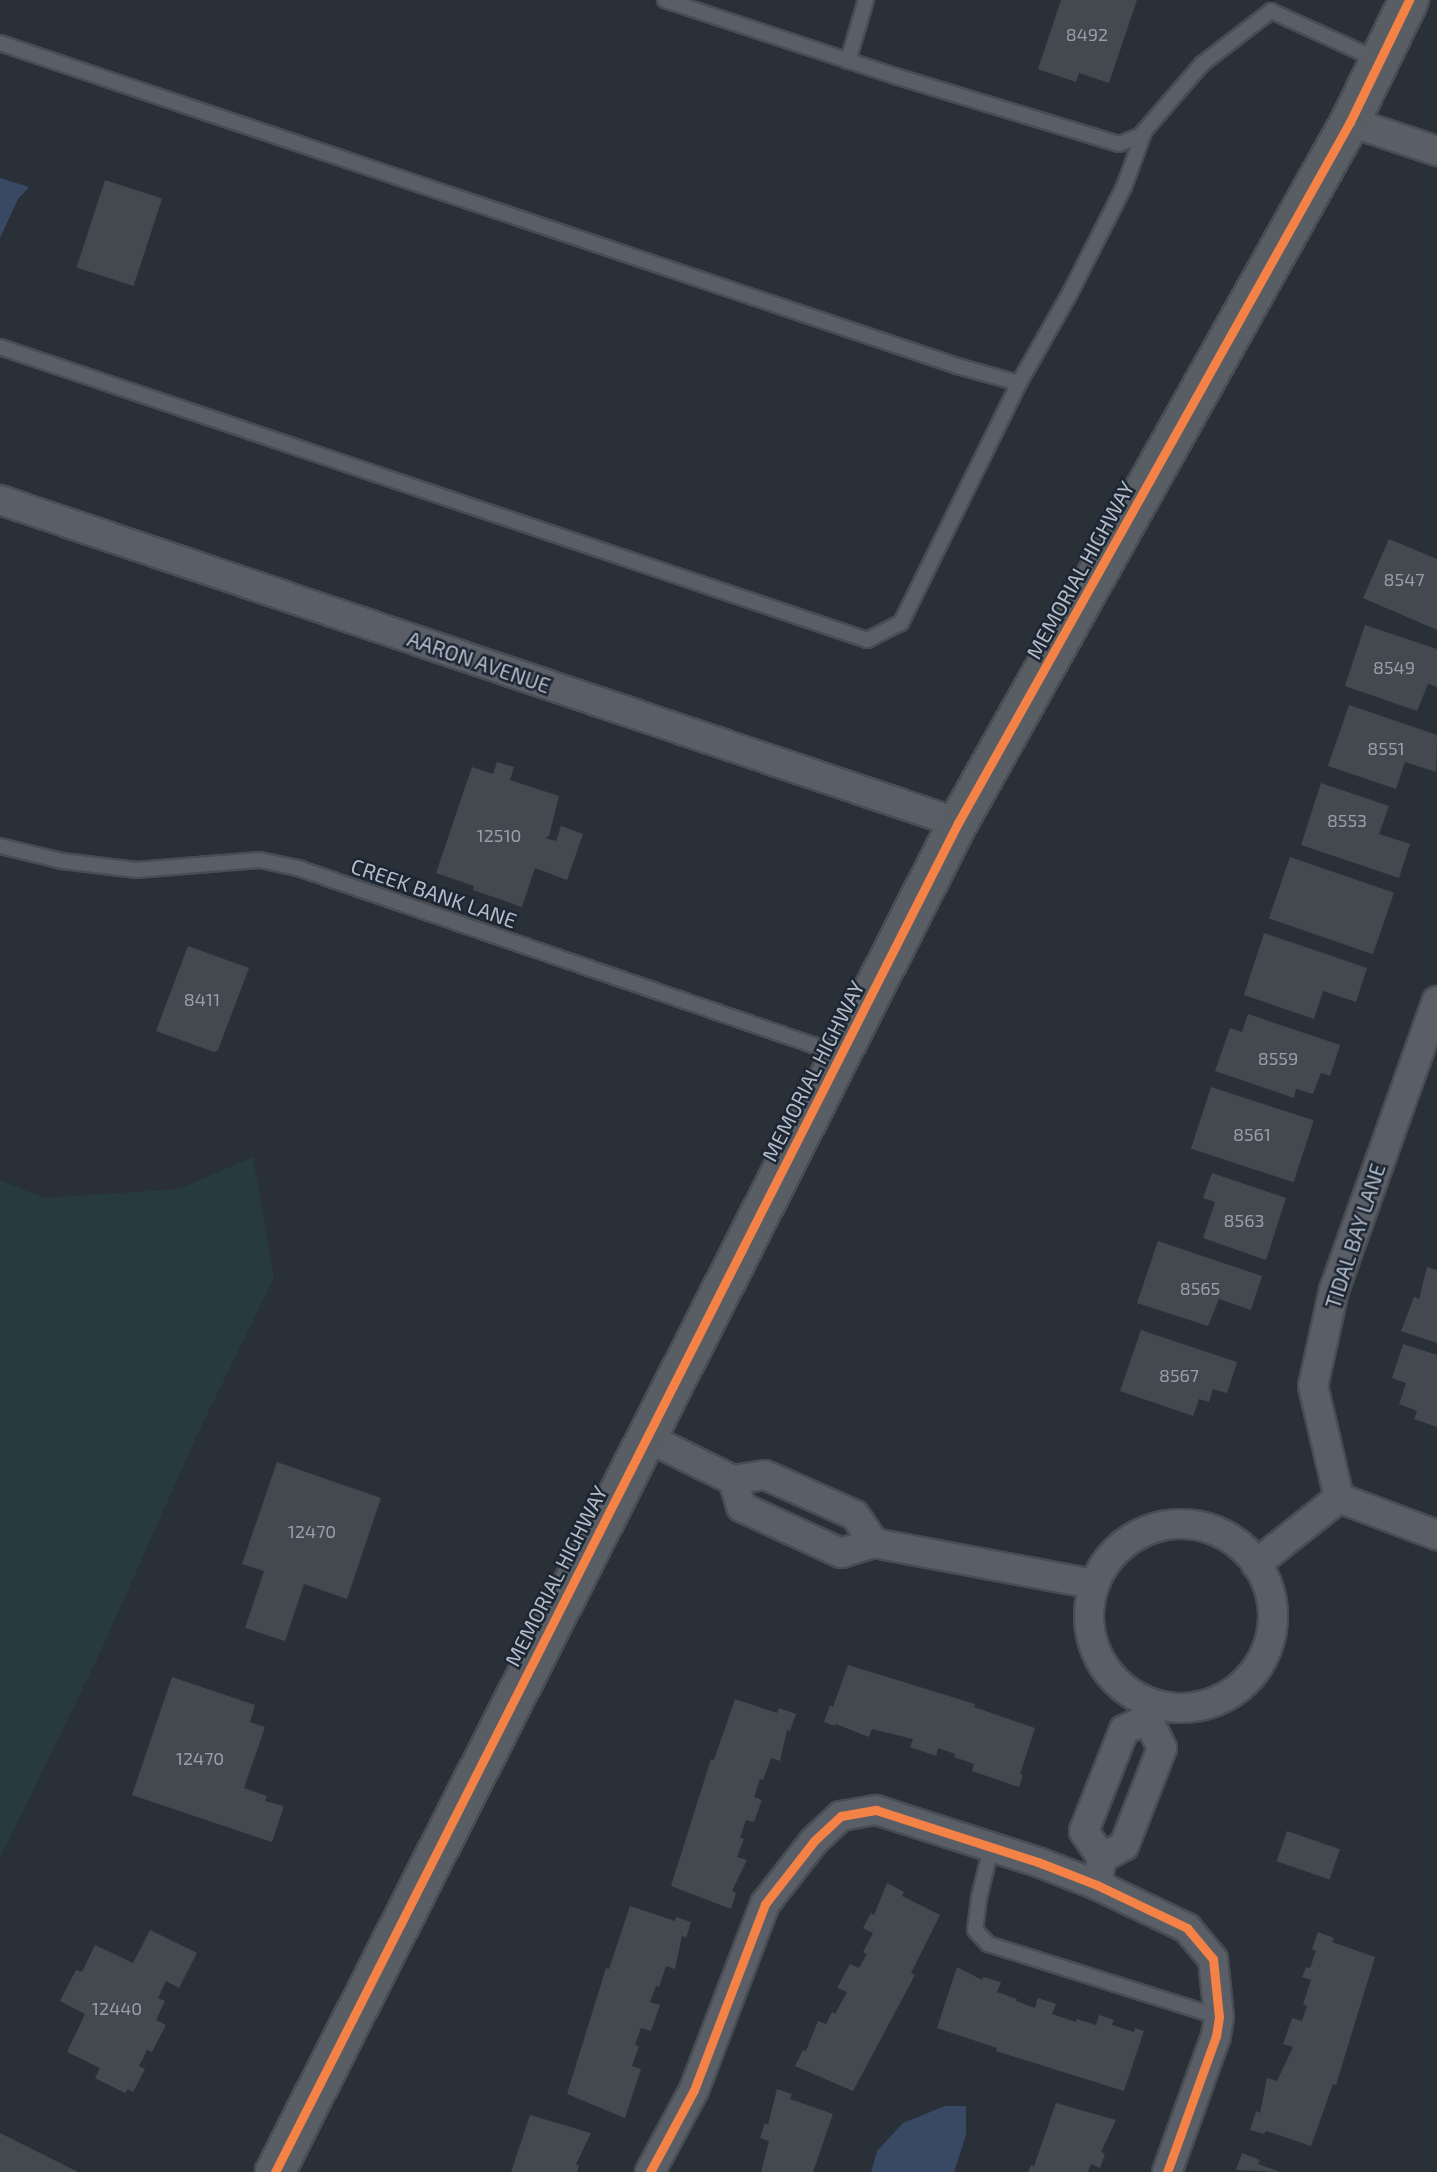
<!DOCTYPE html>
<html>
<head>
<meta charset="utf-8">
<style>
  body { margin:0 }
  #map { position:relative; width:1437px; height:2172px; overflow:hidden; background:#2a3038; font-family:"Exo 2",sans-serif }
  div>[style] { position:absolute }
  [style*='--x'] { left:calc(var(--x)*1px); top:calc(var(--y)*1px); width:calc(var(--w)*1px); rotate:calc(var(--a)*1deg) }
  .green>* { inset:0; background:#273a3e }
  .water>* { inset:0; background:#384963 }
  .building>* { inset:0; background:#444950; transform-origin:0 0 }
  .roads { filter:drop-shadow(2px 0 #484c53) drop-shadow(-2px 0 #484c53) drop-shadow(0 2px #484c53) drop-shadow(0 -2px #484c53) }
  .lane>* { height:14px; margin:-7px; padding:0 7px; transform-origin:7px; border-radius:7px; background:#5a5e66 }
  .street>* { height:28px; margin:-14px; padding:0 14px; transform-origin:14px; border-radius:14px; background:#5a5e66 }
  .street>.ring { margin:-14px; padding:0; box-sizing:content-box; background:none; border:28px solid #5a5e66; border-radius:50% }
  .secondary>* { height:38px; margin:-19px; padding:0 19px; transform-origin:19px; border-radius:19px; background:#595d64 }
  .cycleway>* { height:9px; margin:-4.5px; padding:0 4.5px; transform-origin:4.5px; border-radius:4.5px; background:#f48246 }
  span { translate:-50% -50%; white-space:nowrap; text-align:center; line-height:1.15; -webkit-text-stroke:5px #1d2633; paint-order:stroke }
  .number-label { font-size:18px; color:#989fab }
  .number-label span { -webkit-text-stroke-width:0 }
  .street-label { font-size:21px; color:#b4bcc9 }
</style>
</head>
<body>
<div id="map">
  <div class="green">
    <i style="clip-path:polygon(253px 1157px,274px 1278px,197px 1435px,99px 1655px,0 1858px,0 1180px,44px 1198px,179px 1189px)"></i>
  </div>
  <div class="water">
    <i style="clip-path:polygon(0 178px,29px 187px,18px 199px,0 238px)"></i>
    <i style="clip-path:polygon(945px 2106px,966px 2106px,966px 2135px,954px 2172px,871px 2172px,877px 2151px,903px 2123px)"></i>
  </div>
  <div class="building">
    <i style="clip-path:polygon(1061px 0,1137px 0,1109px 83px,1079px 73px,1076px 82px,1038px 69px)"></i>
    <i style="left:105px;top:180px;width:60px;height:92px;rotate:18deg"></i>
    <i style="clip-path:polygon(1389px 539px,1437px 559px,1437px 630px,1363px 598px)"></i>
    <i style="clip-path:polygon(1365px 625px,1437px 649px,1437px 687px,1428px 684px,1417px 711px,1345px 686px)"></i>
    <i style="clip-path:polygon(1349px 705px,1437px 735px,1436px 772px,1405px 762px,1396px 789px,1328px 766px)"></i>
    <i style="clip-path:polygon(497px 762px,514px 767px,510px 780px,559px 796px,549px 836px,545px 838px,556px 841px,561px 826px,583px 834px,567px 880px,535px 868px,522px 907px,473px 890px,474px 886px,436px 873px,472px 767px,493px 774px)"></i>
    <i style="clip-path:polygon(1321px 783px,1389px 806px,1379px 834px,1410px 844px,1399px 878px,1301px 845px)"></i>
    <i style="left:1290px;top:857px;width:110px;height:65px;rotate:19deg"></i>
    <i style="clip-path:polygon(1264px 933px,1367px 968px,1356px 1002px,1323px 991px,1314px 1019px,1244px 995px)"></i>
    <i style="clip-path:polygon(188px 946px,249px 968px,218px 1050px,214px 1052px,156px 1031px)"></i>
    <i style="clip-path:polygon(1248px 1014px,1340px 1045px,1330px 1076px,1321px 1073px,1313px 1094px,1296px 1089px,1294px 1098px,1215px 1071px,1230px 1028px,1242px 1032px)"></i>
    <i style="left:1211px;top:1087px;width:108px;height:65px;rotate:18deg"></i>
    <i style="clip-path:polygon(1212px 1173px,1286px 1198px,1266px 1260px,1203px 1238px,1215px 1202px,1203px 1198px)"></i>
    <i style="clip-path:polygon(1158px 1241px,1262px 1276px,1251px 1310px,1219px 1299px,1208px 1326px,1137px 1303px)"></i>
    <i style="clip-path:polygon(1427px 1267px,1437px 1270px,1437px 1343px,1401px 1331px,1414px 1297px,1419px 1299px)"></i>
    <i style="clip-path:polygon(1141px 1330px,1237px 1362px,1227px 1393px,1213px 1389px,1209px 1402px,1199px 1399px,1193px 1416px,1120px 1391px)"></i>
    <i style="clip-path:polygon(1403px 1344px,1437px 1355px,1437px 1427px,1414px 1419px,1417px 1411px,1399px 1404px,1406px 1383px,1392px 1378px)"></i>
    <i style="clip-path:polygon(277px 1462px,381px 1498px,347px 1599px,304px 1584px,285px 1641px,245px 1628px,264px 1571px,242px 1564px)"></i>
    <i style="clip-path:polygon(848px 1665px,975px 1704px,974px 1707px,1035px 1728px,1020px 1774px,1023px 1775px,1019px 1787px,972px 1771px,974px 1764px,954px 1757px,955px 1754px,938px 1748px,936px 1756px,910px 1747px,913px 1739px,872px 1729px,869px 1737px,836px 1724px,835px 1726px,824px 1722px,830px 1705px,833px 1707px)"></i>
    <i style="clip-path:polygon(172px 1677px,255px 1705px,250px 1722px,265px 1727px,244px 1788px,267px 1796px,265px 1801px,284px 1806px,272px 1842px,132px 1795px)"></i>
    <i style="clip-path:polygon(735px 1699px,777px 1713px,779px 1708px,796px 1714px,790px 1731px,787px 1730px,780px 1761px,771px 1758px,763px 1780px,760px 1779px,754px 1797px,762px 1800px,754px 1822px,746px 1820px,740px 1838px,744px 1839px,737px 1857px,747px 1860px,732px 1891px,736px 1893px,731px 1909px,671px 1886px,711px 1759px,714px 1760px)"></i>
    <i style="left:1287px;top:1831px;width:56px;height:32px;rotate:19deg"></i>
    <i style="clip-path:polygon(887px 1883px,904px 1892px,902px 1896px,940px 1915px,911px 1973px,915px 1975px,853px 2091px,795px 2066px,803px 2050px,806px 2051px,818px 2021px,826px 2024px,832px 2012px,835px 2014px,847px 1992px,837px 1988px,850px 1964px,859px 1968px,867px 1954px,863px 1952px,873px 1933px,863px 1928px,871px 1913px,874px 1915px)"></i>
    <i style="clip-path:polygon(630px 1906px,675px 1921px,676px 1917px,691px 1922px,686px 1938px,682px 1936px,675px 1969px,666px 1966px,659px 1987px,656px 1986px,650px 2002px,660px 2005px,651px 2031px,641px 2028px,635px 2045px,639px 2046px,632px 2066px,641px 2069px,625px 2118px,567px 2094px,606px 1968px,609px 1969px)"></i>
    <i style="clip-path:polygon(150px 1930px,197px 1953px,179px 1988px,166px 1981px,158px 1998px,165px 2001px,156px 2020px,166px 2025px,152px 2052px,147px 2050px,139px 2066px,145px 2069px,133px 2092px,128px 2089px,125px 2093px,95px 2078px,100px 2068px,67px 2052px,85px 2014px,60px 2001px,76px 1970px,82px 1972px,95px 1945px,133px 1963px)"></i>
    <i style="clip-path:polygon(1318px 1932px,1334px 1938px,1332px 1942px,1375px 1957px,1336px 2085px,1333px 2084px,1311px 2146px,1266px 2131px,1264px 2134px,1250px 2130px,1256px 2111px,1260px 2113px,1267px 2078px,1277px 2081px,1293px 2047px,1283px 2044px,1292px 2018px,1302px 2021px,1307px 2006px,1303px 2004px,1311px 1980px,1302px 1977px,1306px 1967px,1310px 1968px,1316px 1951px,1312px 1949px)"></i>
    <i style="clip-path:polygon(957px 1967px,982px 1980px,983px 1977px,1001px 1982px,997px 1992px,1017px 1999px,1016px 2001px,1035px 2008px,1038px 1998px,1056px 2004px,1052px 2014px,1076px 2022px,1077px 2019px,1096px 2025px,1099px 2015px,1114px 2020px,1112px 2025px,1134px 2032px,1135px 2028px,1144px 2031px,1124px 2091px,996px 2051px,997px 2048px,937px 2028px)"></i>
    <i style="clip-path:polygon(777px 2089px,792px 2094px,790px 2099px,833px 2114px,813px 2172px,761px 2172px,769px 2141px,760px 2138px,765px 2123px,768px 2125px)"></i>
    <i style="clip-path:polygon(1056px 2103px,1116px 2120px,1101px 2152px,1105px 2154px,1100px 2168px,1091px 2164px,1088px 2172px,1028px 2172px,1031px 2165px,1034px 2166px)"></i>
    <i style="clip-path:polygon(530px 2115px,591px 2133px,576px 2164px,579px 2166px,577px 2172px,511px 2172px)"></i>
    <i style="clip-path:polygon(0 2133px,78px 2172px,0 2172px)"></i>
    <i style="clip-path:polygon(1242px 2153px,1260px 2160px,1258px 2164px,1280px 2172px,1236px 2170px)"></i>
  </div>
  <div class="roads">
    <div class="lane">
      <i style="--x:665;--y:0;--w:242;--a:18.3"></i>
      <i style="--x:895;--y:76;--w:234;--a:16.9"></i>
      <i style="--x:1119;--y:144;--w:22;--a:-21"></i>
      <i style="--x:1140;--y:136;--w:95;--a:-49.3"></i>
      <i style="--x:1202;--y:64;--w:87;--a:-37.5"></i>
      <i style="--x:1271;--y:11;--w:118;--a:24.6"></i>
      <i style="--x:0;--y:43;--w:1010;--a:18.65"></i>
      <i style="--x:957;--y:366;--w:64;--a:15.3"></i>
      <i style="--x:1019;--y:383;--w:101;--a:-60.4"></i>
      <i style="--x:1069;--y:295;--w:121;--a:-63"></i>
      <i style="--x:1124;--y:187;--w:59;--a:-70"></i>
      <i style="--x:848;--y:61;--w:64;--a:-73.6"></i>
      <i style="--x:0;--y:347;--w:915;--a:18.67"></i>
      <i style="--x:867;--y:640;--w:38;--a:-27"></i>
      <i style="--x:901;--y:623;--w:267;--a:-63.8"></i>
      <i style="--x:0;--y:846;--w:64;--a:13.6"></i>
      <i style="--x:62;--y:861;--w:75;--a:6.9"></i>
      <i style="--x:136;--y:870;--w:124;--a:-4.6"></i>
      <i style="--x:260;--y:860;--w:39;--a:12"></i>
      <i style="--x:298;--y:868;--w:572;--a:18.97"></i>
      <i style="--x:991;--y:1848;--w:51;--a:103.5"></i>
      <i style="--x:979;--y:1898;--w:32;--a:97"></i>
      <i style="--x:975;--y:1930;--w:19;--a:47"></i>
      <i style="--x:988;--y:1944;--w:242;--a:17.5"></i>
    </div>
    <div class="street">
      <i style="--x:1350;--y:122;--w:92;--a:18.4"></i>
      <i style="--x:0;--y:500;--w:1011;--a:18.63"></i>
      <i style="--x:1437;--y:1001;--w:307;--a:109.6"></i>
      <i style="--x:1334;--y:1290;--w:98;--a:102.3"></i>
      <i style="--x:1313;--y:1386;--w:115;--a:76.9"></i>
      <i style="--x:1339;--y:1498;--w:105;--a:20.7"></i>
      <i style="--x:646;--y:1437;--w:97;--a:26.3"></i>
      <i style="--x:733;--y:1480;--w:32;--a:-9"></i>
      <i style="--x:765;--y:1475;--w:98;--a:24"></i>
      <i style="--x:855;--y:1515;--w:34;--a:56"></i>
      <i style="--x:733;--y:1480;--w:28;--a:73"></i>
      <i style="--x:741;--y:1507;--w:110;--a:24.7"></i>
      <i style="--x:841;--y:1553;--w:34;--a:-17"></i>
      <i style="--x:874;--y:1543;--w:224;--a:10.6"></i>
      <i class="ring" style="left:1089px;top:1524px;width:156px;height:156px"></i>
      <i style="--x:1256;--y:1564;--w:106;--a:-38.5"></i>
      <i style="--x:1102;--y:1858;--w:25;--a:-29"></i>
      <i style="--x:1124;--y:1846;--w:105;--a:-68.8"></i>
      <i style="--x:1162;--y:1748;--w:32;--a:-116"></i>
      <i style="--x:1148;--y:1719;--w:16;--a:-72"></i>
      <i style="--x:1097;--y:1885;--w:27;--a:-80"></i>
      <i style="--x:1102;--y:1858;--w:32;--a:-124"></i>
      <i style="--x:1084;--y:1831;--w:109;--a:-68.4"></i>
      <i style="--x:1124;--y:1730;--w:26;--a:-25"></i>
      <i style="--x:650;--y:2172;--w:93;--a:-61.8"></i>
      <i style="--x:694;--y:2090;--w:199;--a:-69.1"></i>
      <i style="--x:765;--y:1904;--w:80;--a:-52.1"></i>
      <i style="--x:814;--y:1841;--w:37;--a:-43"></i>
      <i style="--x:841;--y:1816;--w:36;--a:-10"></i>
      <i style="--x:876;--y:1810;--w:170;--a:17.8"></i>
      <i style="--x:1038;--y:1862;--w:63;--a:21.3"></i>
      <i style="--x:1097;--y:1885;--w:100;--a:25.5"></i>
      <i style="--x:1187;--y:1928;--w:40;--a:50"></i>
      <i style="--x:1213;--y:1959;--w:58;--a:84.1"></i>
      <i style="--x:1219;--y:2017;--w:19;--a:99"></i>
      <i style="--x:1216;--y:2036;--w:145;--a:109.8"></i>
    </div>
    <div class="secondary">
      <i style="--x:275;--y:2172;--w:1512;--a:-63.15"></i>
      <i style="--x:958;--y:823;--w:803;--a:-60.79"></i>
      <i style="--x:1350;--y:122;--w:136;--a:-64.2"></i>
    </div>
  </div>
  <div class="cycleway">
    <i style="--x:275;--y:2172;--w:1512;--a:-63.15"></i>
    <i style="--x:958;--y:823;--w:803;--a:-60.79"></i>
    <i style="--x:1350;--y:122;--w:136;--a:-64.2"></i>
    <i style="--x:650;--y:2172;--w:93;--a:-61.8"></i>
    <i style="--x:694;--y:2090;--w:199;--a:-69.1"></i>
    <i style="--x:765;--y:1904;--w:80;--a:-52.1"></i>
    <i style="--x:814;--y:1841;--w:37;--a:-43"></i>
    <i style="--x:841;--y:1816;--w:36;--a:-10"></i>
    <i style="--x:876;--y:1810;--w:170;--a:17.8"></i>
    <i style="--x:1038;--y:1862;--w:63;--a:21.3"></i>
    <i style="--x:1097;--y:1885;--w:100;--a:25.5"></i>
    <i style="--x:1187;--y:1928;--w:40;--a:50"></i>
    <i style="--x:1213;--y:1959;--w:58;--a:84.1"></i>
    <i style="--x:1219;--y:2017;--w:19;--a:99"></i>
    <i style="--x:1216;--y:2036;--w:145;--a:109.8"></i>
  </div>
  <div class="number-label">
    <span style="left:1087px;top:34px">8492</span>
    <span style="left:1404px;top:579px">8547</span>
    <span style="left:1394px;top:667px">8549</span>
    <span style="left:1386px;top:748px">8551</span>
    <span style="left:1347px;top:820px">8553</span>
    <span style="left:499px;top:835px">12510</span>
    <span style="left:202px;top:999px">8411</span>
    <span style="left:1278px;top:1058px">8559</span>
    <span style="left:1252px;top:1134px">8561</span>
    <span style="left:1244px;top:1220px">8563</span>
    <span style="left:1200px;top:1288px">8565</span>
    <span style="left:1179px;top:1375px">8567</span>
    <span style="left:312px;top:1531px">12470</span>
    <span style="left:200px;top:1758px">12470</span>
    <span style="left:117px;top:2008px">12440</span>
  </div>
  <div class="street-label">
    <span style="left:1080px;top:570px;rotate:-61deg">MEMORIAL HIGHWAY</span>
    <span style="left:479px;top:662px;rotate:19deg">AARON AVENUE</span>
    <span style="left:434px;top:893px;rotate:19deg">CREEK BANK LANE</span>
    <span style="left:813px;top:1071px;rotate:-63deg">MEMORIAL HIGHWAY</span>
    <span style="left:1355px;top:1236px;rotate:-72deg">TIDAL BAY LANE</span>
    <span style="left:556px;top:1576px;rotate:-63deg">MEMORIAL HIGHWAY</span>
  </div>
</div>
</body>
</html>
